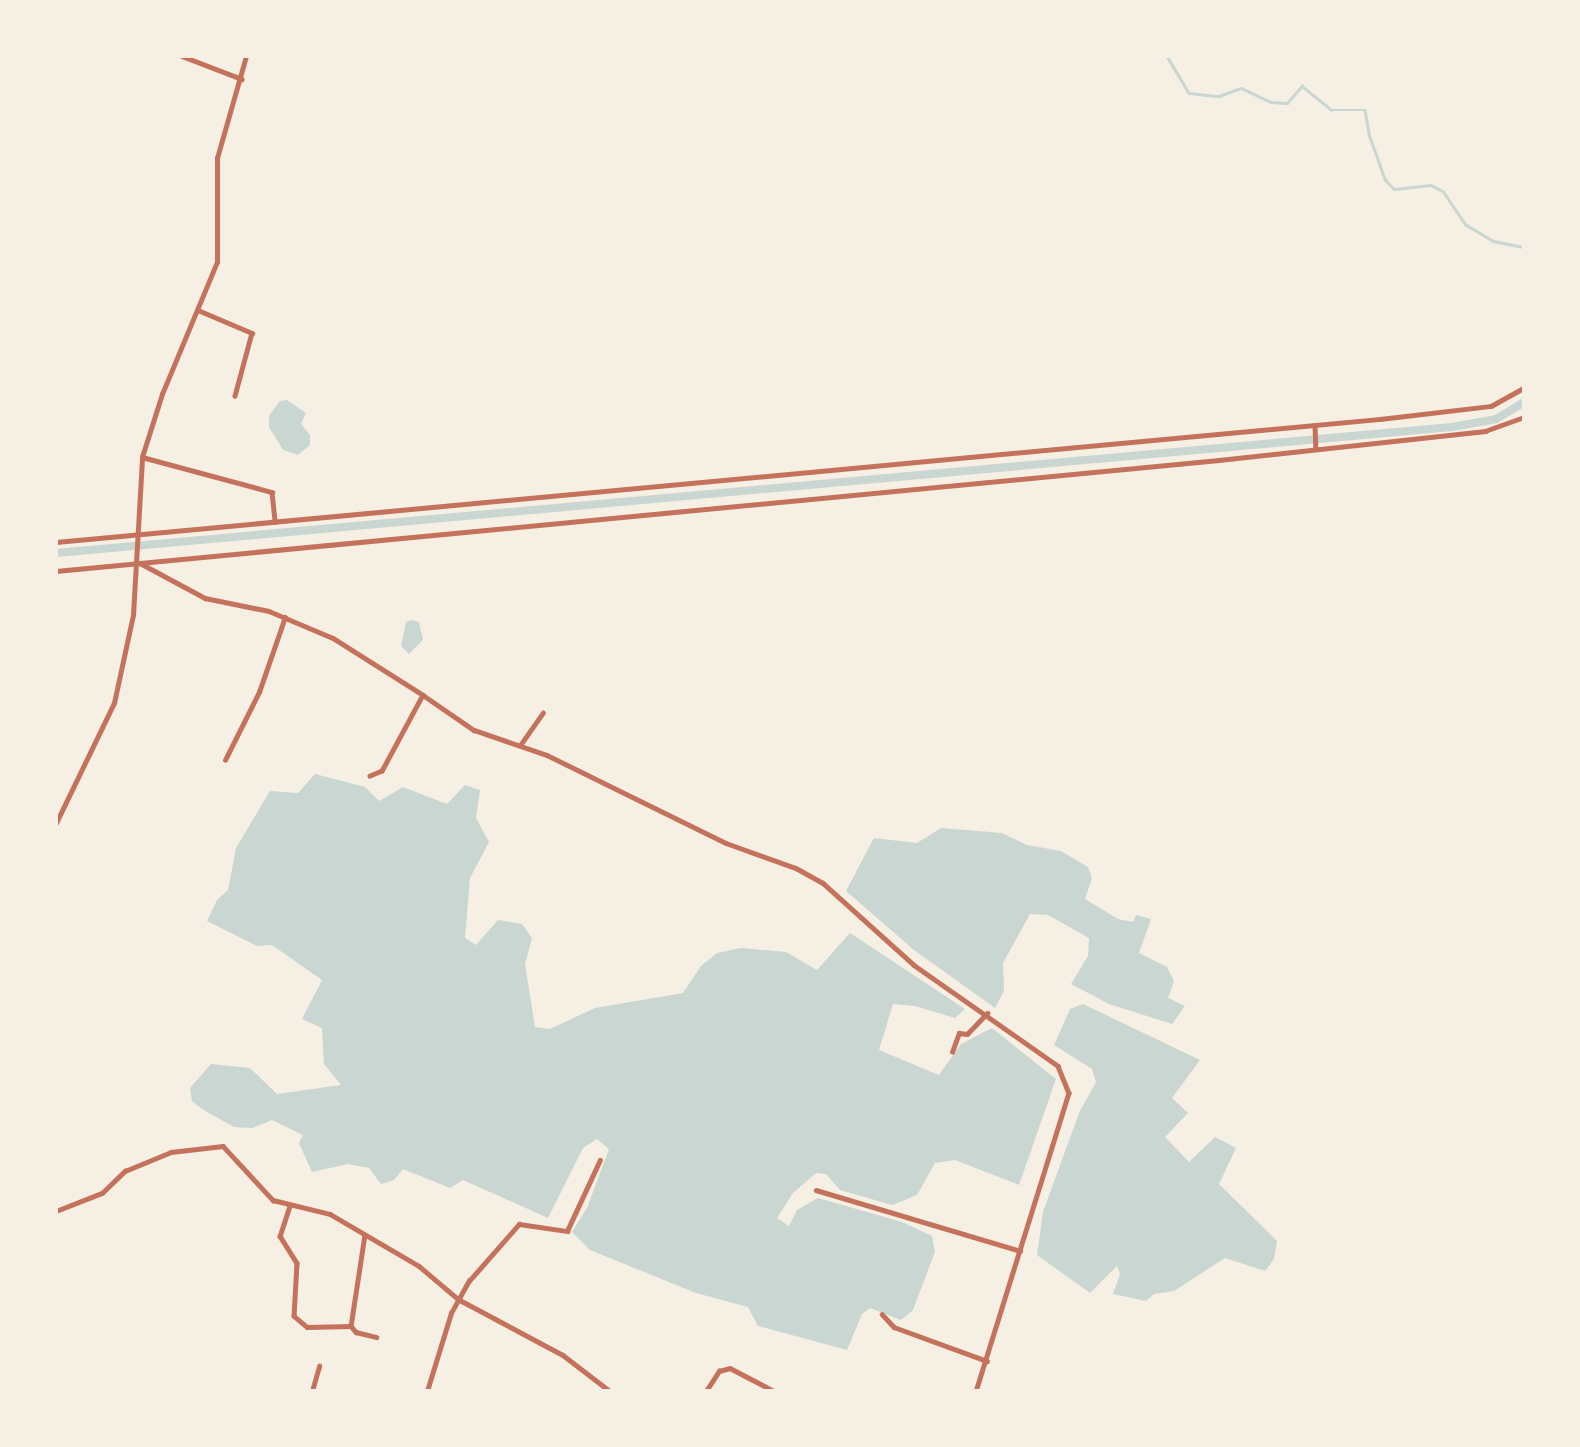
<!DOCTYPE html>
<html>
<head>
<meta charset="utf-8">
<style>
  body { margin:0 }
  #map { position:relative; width:1580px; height:1447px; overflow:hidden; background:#f6efe4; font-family:Quicksand,sans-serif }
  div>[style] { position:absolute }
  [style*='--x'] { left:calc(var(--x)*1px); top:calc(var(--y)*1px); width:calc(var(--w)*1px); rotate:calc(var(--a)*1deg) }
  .water>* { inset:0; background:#c9d6d2 }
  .stream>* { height:2.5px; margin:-1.25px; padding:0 1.25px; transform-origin:1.25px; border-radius:1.25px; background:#c9d6d2 }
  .canal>* { height:8px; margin:-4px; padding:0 4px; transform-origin:4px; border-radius:4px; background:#c9d6d2 }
  .minor>* { height:4.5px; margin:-2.25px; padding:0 2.25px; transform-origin:2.25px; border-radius:2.25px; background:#c5725c }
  span { translate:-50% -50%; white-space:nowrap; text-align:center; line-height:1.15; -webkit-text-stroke:7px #f6efe4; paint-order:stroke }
  .frame { position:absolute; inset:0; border:58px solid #f6efe4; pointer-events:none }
</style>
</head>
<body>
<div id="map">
  <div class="water">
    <i style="clip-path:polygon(287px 400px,306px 413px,301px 424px,310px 435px,310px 445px,298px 455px,283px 450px,269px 427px,269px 416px,280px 401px)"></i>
    <i style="clip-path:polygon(412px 620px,419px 622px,423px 640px,409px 654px,401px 646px,406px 622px)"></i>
    <i style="clip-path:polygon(315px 774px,365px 787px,379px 801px,403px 787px,447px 804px,465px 785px,480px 790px,476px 818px,489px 842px,470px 878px,465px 938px,476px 945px,498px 920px,522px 924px,532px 938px,525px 964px,535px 1027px,550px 1029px,595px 1008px,683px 993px,701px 966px,717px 953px,741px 948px,786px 952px,817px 970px,850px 933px,965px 1009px,955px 1018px,915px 1006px,893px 1004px,879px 1050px,939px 1075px,961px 1044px,992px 1028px,1056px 1079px,1019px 1185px,955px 1160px,935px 1163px,917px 1195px,892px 1205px,840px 1190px,826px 1174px,816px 1173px,793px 1193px,777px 1218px,789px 1226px,797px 1210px,818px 1198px,902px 1222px,932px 1236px,935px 1252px,913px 1310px,901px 1320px,870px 1308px,862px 1314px,847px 1350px,758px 1326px,748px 1307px,696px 1293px,590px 1250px,572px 1232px,587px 1208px,609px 1149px,597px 1139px,583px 1148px,548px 1218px,463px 1180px,450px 1188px,403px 1169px,394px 1180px,381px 1184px,369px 1168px,348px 1164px,312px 1172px,299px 1143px,303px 1135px,272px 1120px,252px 1128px,234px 1127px,202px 1109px,192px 1101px,190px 1088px,211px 1064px,250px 1068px,277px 1094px,341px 1085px,324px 1064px,322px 1028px,302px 1019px,322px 980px,272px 945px,257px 946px,207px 921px,217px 900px,228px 890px,236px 848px,270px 791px,298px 793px)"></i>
    <i style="clip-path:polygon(941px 828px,1002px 833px,1027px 845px,1061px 851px,1088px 867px,1092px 878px,1085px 899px,1118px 919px,1133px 922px,1136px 915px,1151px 919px,1139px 953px,1167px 967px,1174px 981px,1168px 998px,1185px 1006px,1172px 1024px,1109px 1004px,1071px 984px,1088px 956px,1089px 938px,1048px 915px,1030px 914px,1003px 963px,1004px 991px,995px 1008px,914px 950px,846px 891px,874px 838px,917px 843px)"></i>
    <i style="clip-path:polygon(1083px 1004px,1200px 1060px,1172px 1098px,1188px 1113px,1165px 1137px,1189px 1162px,1215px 1137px,1236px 1148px,1219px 1184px,1277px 1241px,1274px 1259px,1265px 1271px,1225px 1258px,1174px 1291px,1154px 1294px,1146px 1301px,1113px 1294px,1120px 1274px,1117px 1266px,1090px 1293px,1037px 1255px,1043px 1212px,1079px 1113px,1096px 1082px,1092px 1069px,1054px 1045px,1070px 1009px)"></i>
  </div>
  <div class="stream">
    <i style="--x:1167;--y:56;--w:43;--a:59.3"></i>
    <i style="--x:1189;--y:93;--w:30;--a:6"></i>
    <i style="--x:1219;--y:96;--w:23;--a:-20"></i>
    <i style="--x:1241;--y:88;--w:33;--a:25"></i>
    <i style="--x:1271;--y:102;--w:16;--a:4"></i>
    <i style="--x:1287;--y:103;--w:23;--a:-49"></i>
    <i style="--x:1302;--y:86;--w:38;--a:39"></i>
    <i style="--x:1332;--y:110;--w:33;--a:0"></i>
    <i style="--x:1365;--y:110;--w:27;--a:80"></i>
    <i style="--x:1370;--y:137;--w:45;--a:70.3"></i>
    <i style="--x:1385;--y:179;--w:13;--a:48"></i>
    <i style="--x:1394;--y:189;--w:37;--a:-6"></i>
    <i style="--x:1431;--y:185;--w:13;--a:27"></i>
    <i style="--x:1443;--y:191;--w:40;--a:56"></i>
    <i style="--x:1465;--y:224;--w:33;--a:31"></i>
    <i style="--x:1493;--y:241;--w:32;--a:11"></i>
  </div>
  <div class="canal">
    <i style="--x:56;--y:553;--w:1402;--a:-5.16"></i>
    <i style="--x:1452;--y:427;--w:45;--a:-10.3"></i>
    <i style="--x:1496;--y:419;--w:33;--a:-31"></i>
  </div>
  <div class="minor">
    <i style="--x:182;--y:56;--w:64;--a:21"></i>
    <i style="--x:198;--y:310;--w:59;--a:23.1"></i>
    <i style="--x:252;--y:333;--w:65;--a:105.1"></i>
    <i style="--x:1315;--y:425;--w:24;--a:88"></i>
    <i style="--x:142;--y:457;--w:135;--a:15.1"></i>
    <i style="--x:272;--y:492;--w:30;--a:84"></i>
    <i style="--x:56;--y:542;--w:1330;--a:-5.31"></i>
    <i style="--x:1380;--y:419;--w:112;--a:-6.7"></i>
    <i style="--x:1491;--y:406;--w:38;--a:-29"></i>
    <i style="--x:140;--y:563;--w:74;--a:28.3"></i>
    <i style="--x:205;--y:598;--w:65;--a:11.5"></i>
    <i style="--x:269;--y:611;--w:69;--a:22.9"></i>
    <i style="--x:333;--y:638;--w:107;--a:32.3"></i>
    <i style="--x:423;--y:695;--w:86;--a:118.3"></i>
    <i style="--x:382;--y:771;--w:13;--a:157"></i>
    <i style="--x:56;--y:571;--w:1168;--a:-5.45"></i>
    <i style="--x:1219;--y:460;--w:268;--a:-6.2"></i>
    <i style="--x:1485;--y:431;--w:41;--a:-19.7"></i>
    <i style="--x:423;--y:695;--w:62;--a:34.5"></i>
    <i style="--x:474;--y:730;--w:77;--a:18.9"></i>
    <i style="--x:547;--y:755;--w:199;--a:26.2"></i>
    <i style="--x:726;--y:843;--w:74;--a:19.7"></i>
    <i style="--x:796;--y:868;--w:31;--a:29"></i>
    <i style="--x:823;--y:883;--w:122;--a:42"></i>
    <i style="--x:914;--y:965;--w:176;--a:35"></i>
    <i style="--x:1058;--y:1066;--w:29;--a:68"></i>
    <i style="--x:1069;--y:1093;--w:312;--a:107.3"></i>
    <i style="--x:521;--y:744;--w:38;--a:-55"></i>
    <i style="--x:225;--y:760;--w:76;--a:-63.4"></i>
    <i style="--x:259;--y:692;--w:79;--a:-70.9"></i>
    <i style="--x:56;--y:823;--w:133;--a:-64.2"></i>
    <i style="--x:114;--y:703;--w:90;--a:-77.8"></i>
    <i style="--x:133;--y:615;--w:158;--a:-86.7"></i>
    <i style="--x:142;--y:457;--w:66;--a:-72.4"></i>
    <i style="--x:162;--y:394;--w:143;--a:-67.4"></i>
    <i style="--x:217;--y:262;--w:104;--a:-90"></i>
    <i style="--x:217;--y:158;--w:106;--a:-74.1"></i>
    <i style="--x:952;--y:1052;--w:20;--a:-70"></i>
    <i style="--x:959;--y:1033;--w:8;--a:7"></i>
    <i style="--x:967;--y:1034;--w:29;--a:-46"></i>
    <i style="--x:816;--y:1190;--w:213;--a:16.6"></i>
    <i style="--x:290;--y:1206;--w:32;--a:108"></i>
    <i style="--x:280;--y:1236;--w:32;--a:58"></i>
    <i style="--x:297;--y:1263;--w:53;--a:93.2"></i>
    <i style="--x:294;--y:1316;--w:17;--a:40"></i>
    <i style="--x:307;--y:1327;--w:44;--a:-1.3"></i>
    <i style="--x:56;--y:1211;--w:49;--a:-21.4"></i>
    <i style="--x:102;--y:1193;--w:32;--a:-44"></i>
    <i style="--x:125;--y:1171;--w:50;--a:-22.4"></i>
    <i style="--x:171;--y:1152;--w:52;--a:-6.6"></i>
    <i style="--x:223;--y:1146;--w:74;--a:47.2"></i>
    <i style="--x:273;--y:1200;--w:59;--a:13.8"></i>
    <i style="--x:330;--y:1214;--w:103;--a:30.3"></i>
    <i style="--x:419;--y:1266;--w:51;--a:40.2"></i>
    <i style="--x:458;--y:1299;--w:119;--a:28.1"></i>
    <i style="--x:563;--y:1355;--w:59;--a:37.5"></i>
    <i style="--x:365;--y:1235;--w:92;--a:98.7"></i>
    <i style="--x:351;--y:1326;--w:8;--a:50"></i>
    <i style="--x:356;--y:1332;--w:21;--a:14"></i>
    <i style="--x:882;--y:1314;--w:18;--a:47"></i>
    <i style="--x:894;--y:1327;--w:99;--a:20.1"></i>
    <i style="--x:312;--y:1391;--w:26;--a:-74"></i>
    <i style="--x:427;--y:1391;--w:82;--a:-72.9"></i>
    <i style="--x:451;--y:1313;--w:37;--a:-61"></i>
    <i style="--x:469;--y:1281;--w:76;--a:-48.7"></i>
    <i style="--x:519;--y:1224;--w:49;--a:8.3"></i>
    <i style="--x:567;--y:1231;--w:78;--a:-65.1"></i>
    <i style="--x:706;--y:1391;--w:24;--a:-57"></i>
    <i style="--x:719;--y:1371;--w:11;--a:-15"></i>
    <i style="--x:730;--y:1368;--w:50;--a:27.6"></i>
  </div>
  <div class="frame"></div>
</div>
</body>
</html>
